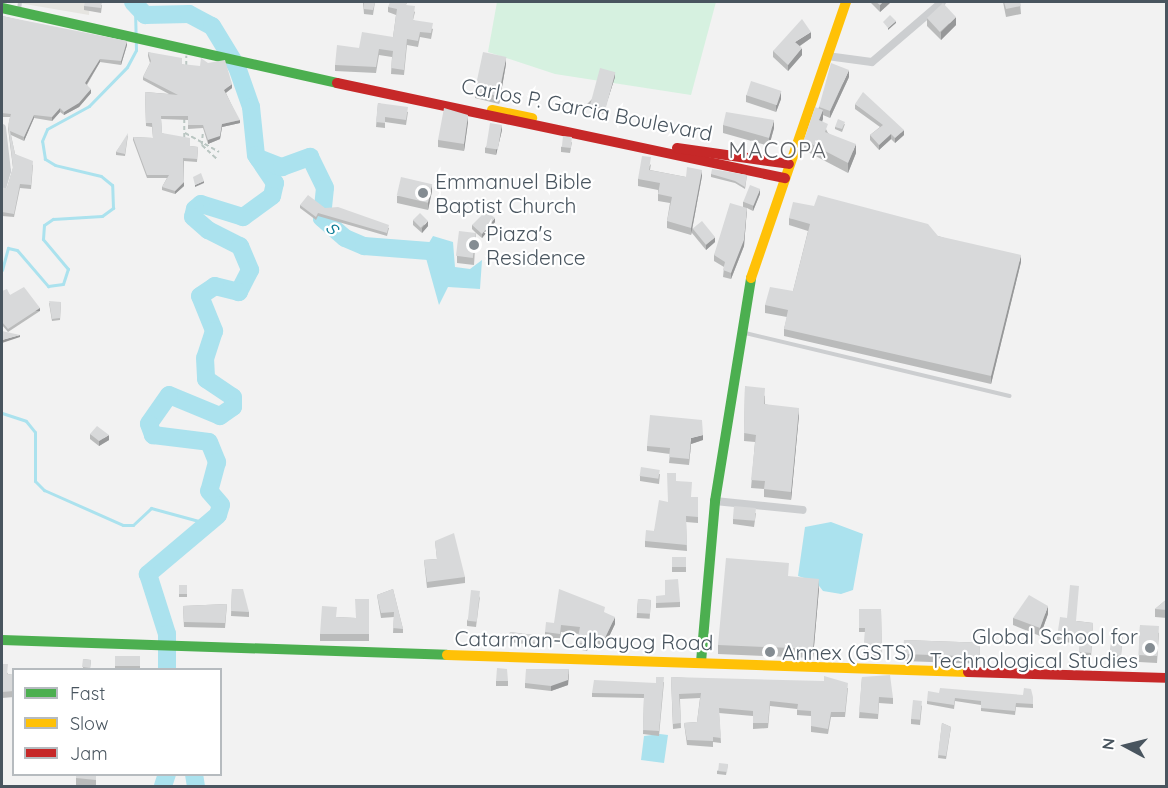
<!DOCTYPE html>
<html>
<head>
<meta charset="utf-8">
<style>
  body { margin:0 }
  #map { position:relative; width:1168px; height:788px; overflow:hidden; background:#f2f2f2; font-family:Quicksand,sans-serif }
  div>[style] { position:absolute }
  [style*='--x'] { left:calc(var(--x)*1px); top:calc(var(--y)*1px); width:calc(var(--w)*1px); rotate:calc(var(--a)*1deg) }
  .commercial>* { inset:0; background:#e6e5e1 }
  .green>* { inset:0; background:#d6f1e0 }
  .water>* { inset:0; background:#abe2ee }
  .stream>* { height:3px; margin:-1.5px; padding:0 1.5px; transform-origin:1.5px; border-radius:1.5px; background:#abe2ee }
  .river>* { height:18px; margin:-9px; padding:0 9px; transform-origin:9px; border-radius:9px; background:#abe2ee }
  .path>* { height:1.5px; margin-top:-0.75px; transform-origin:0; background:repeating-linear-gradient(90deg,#bac6c2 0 4.5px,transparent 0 7.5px) }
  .lane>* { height:4px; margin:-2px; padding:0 2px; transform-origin:2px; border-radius:2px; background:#ccced0 }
  .street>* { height:8px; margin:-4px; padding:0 4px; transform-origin:4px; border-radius:4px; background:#ccced0 }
  .fast>* { height:10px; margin:-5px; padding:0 5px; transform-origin:5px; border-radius:5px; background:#4caf50 }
  .slow>* { height:10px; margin:-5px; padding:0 5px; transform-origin:5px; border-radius:5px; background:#ffc107 }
  .jam>* { height:10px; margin:-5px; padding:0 5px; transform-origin:5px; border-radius:5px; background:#c62828 }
  .wall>* { inset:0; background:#babbbb; transform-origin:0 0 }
  .shaded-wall>* { inset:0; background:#979899; transform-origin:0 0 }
  .building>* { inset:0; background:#d8d9da; transform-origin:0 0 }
  .dots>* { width:16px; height:16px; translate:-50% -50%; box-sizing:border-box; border:3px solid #fff; border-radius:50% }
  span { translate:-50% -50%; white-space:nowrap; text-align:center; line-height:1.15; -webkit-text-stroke:4.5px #fff; paint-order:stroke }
  .street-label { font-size:21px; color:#49555f }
  .poi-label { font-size:21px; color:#49555f }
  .left { translate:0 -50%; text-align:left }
  .right { translate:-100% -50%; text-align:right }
  .neighbourhood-label { font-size:22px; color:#5d6166; letter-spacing:1.5px }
  .water-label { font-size:22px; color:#0d7d97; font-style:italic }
  .frame { position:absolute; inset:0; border:3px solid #49555f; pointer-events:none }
  .legend { position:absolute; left:12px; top:668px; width:210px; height:108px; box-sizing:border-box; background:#fff; border:2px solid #b6bbbf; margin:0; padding:8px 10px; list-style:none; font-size:18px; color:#49555f }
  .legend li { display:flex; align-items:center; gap:12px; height:30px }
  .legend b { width:30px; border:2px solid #b6bbbf }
  .north { position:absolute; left:1096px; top:716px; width:60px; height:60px; -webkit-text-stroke:4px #fff; paint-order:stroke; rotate:277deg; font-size:16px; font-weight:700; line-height:24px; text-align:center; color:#49555f }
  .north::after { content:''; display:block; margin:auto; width:21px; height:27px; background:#49555f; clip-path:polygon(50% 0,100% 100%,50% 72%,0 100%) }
</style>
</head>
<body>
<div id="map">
  <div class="commercial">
    <i style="clip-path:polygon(13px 2px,90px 2px,89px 15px)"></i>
  </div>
  <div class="green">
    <i style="clip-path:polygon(497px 2px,716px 2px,691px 95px,555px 74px,488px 52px)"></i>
  </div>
  <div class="water">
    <i style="clip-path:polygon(433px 236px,453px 242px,455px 267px,470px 269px,482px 260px,480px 289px,448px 287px,439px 305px,424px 251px)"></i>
    <i style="clip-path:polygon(831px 522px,863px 534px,853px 590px,841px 594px,823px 591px,816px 582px,798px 576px,805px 527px)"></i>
    <i style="clip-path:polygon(660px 734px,668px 735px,664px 763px,641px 760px,644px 736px)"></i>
  </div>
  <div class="stream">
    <i style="--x:2;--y:270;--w:23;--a:-75"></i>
    <i style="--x:8;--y:248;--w:9;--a:13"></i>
    <i style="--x:17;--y:250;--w:48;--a:49.3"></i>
    <i style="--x:48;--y:286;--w:15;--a:-8"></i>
    <i style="--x:63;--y:284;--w:16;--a:-72"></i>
    <i style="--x:68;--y:269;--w:39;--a:-130"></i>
    <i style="--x:43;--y:239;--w:14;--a:-86"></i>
    <i style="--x:44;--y:225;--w:11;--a:-34"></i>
    <i style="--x:53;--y:219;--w:49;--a:-3.5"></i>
    <i style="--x:102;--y:216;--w:14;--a:-36"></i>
    <i style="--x:113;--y:208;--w:23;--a:-92"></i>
    <i style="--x:112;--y:185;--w:14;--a:-141"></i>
    <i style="--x:101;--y:176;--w:47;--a:-166.6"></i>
    <i style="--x:55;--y:165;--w:12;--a:-149"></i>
    <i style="--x:45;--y:159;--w:18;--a:-99"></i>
    <i style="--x:42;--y:141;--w:13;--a:-67"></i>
    <i style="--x:47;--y:129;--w:48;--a:-28.7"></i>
    <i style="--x:89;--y:106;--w:54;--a:-45.7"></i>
    <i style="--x:127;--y:67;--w:19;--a:-62"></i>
    <i style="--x:136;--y:50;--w:41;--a:-91.4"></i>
    <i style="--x:2;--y:413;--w:25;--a:18"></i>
    <i style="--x:26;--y:421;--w:14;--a:51"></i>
    <i style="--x:35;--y:432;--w:49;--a:90"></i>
    <i style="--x:35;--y:481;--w:13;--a:45"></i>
    <i style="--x:44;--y:490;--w:86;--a:23.9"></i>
    <i style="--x:123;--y:525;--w:10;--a:0"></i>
    <i style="--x:133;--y:525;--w:25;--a:-43"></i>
    <i style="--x:151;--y:508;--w:57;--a:15.3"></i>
  </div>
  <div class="river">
    <i style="--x:133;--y:2;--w:18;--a:47"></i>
    <i style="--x:145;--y:15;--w:44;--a:-1.3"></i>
    <i style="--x:189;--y:14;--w:26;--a:28"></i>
    <i style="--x:212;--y:26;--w:48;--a:58.6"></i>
    <i style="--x:237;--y:67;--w:42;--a:70.7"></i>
    <i style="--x:251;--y:107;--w:48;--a:84.1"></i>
    <i style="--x:256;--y:155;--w:34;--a:56"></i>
    <i style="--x:275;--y:183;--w:13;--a:103"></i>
    <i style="--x:272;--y:196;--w:36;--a:144"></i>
    <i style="--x:243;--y:217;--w:44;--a:-162.8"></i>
    <i style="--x:201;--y:204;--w:8;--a:140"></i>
    <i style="--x:195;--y:209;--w:8;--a:104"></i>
    <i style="--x:193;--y:217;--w:20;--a:41"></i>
    <i style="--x:208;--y:230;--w:36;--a:27"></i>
    <i style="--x:240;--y:246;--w:26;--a:67"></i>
    <i style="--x:250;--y:270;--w:25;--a:117"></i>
    <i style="--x:239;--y:292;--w:25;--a:-166"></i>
    <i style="--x:215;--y:286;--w:18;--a:146"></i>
    <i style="--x:200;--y:296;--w:38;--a:68"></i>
    <i style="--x:214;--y:331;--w:28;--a:108"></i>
    <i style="--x:205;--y:358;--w:21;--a:87"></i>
    <i style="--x:206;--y:379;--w:32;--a:34"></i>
    <i style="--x:233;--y:397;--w:10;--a:90"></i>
    <i style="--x:233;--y:407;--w:16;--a:145"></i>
    <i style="--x:220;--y:416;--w:55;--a:-157.6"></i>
    <i style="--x:169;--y:395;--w:35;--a:125"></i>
    <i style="--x:149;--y:424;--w:12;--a:70"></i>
    <i style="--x:153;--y:435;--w:56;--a:7.1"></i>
    <i style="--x:209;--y:442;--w:22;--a:68"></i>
    <i style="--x:217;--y:462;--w:30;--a:105"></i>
    <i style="--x:209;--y:491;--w:18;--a:49"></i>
    <i style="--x:221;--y:505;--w:10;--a:107"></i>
    <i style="--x:218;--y:515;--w:92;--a:139.9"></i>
    <i style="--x:148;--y:574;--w:63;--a:72.4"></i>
    <i style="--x:167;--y:634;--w:36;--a:90"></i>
    <i style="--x:258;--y:158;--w:26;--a:21"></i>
    <i style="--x:282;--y:167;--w:30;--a:-20"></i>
    <i style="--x:310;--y:157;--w:34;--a:64"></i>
    <i style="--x:325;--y:188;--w:30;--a:96"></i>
    <i style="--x:322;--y:218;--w:30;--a:41"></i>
    <i style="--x:345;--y:238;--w:21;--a:23"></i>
    <i style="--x:364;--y:246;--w:65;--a:4.4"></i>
    <i style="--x:194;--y:774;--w:12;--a:81"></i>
    <i style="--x:163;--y:786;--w:13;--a:-72"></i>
  </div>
  <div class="path">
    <i style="--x:186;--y:66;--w:10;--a:-90"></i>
    <i style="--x:185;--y:133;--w:39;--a:29"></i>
    <i style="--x:203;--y:134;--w:11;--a:95"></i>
    <i style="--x:202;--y:145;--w:22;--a:43"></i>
    <i style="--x:184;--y:138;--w:19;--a:-90"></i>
  </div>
  <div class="lane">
    <i style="--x:19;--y:10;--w:8;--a:-83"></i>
    <i style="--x:741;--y:332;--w:276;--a:13.4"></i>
  </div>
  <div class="street">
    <i style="--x:827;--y:56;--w:45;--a:7.6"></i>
    <i style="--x:872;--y:62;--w:92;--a:-40.6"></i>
    <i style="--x:2;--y:128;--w:43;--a:83.4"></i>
    <i style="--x:7;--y:171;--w:18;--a:106"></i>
    <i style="--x:715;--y:501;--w:88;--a:5.8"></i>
  </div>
  <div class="fast">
    <i style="--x:2;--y:8;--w:343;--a:12.6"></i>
    <i style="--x:2;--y:640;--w:445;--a:1.9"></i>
    <i style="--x:701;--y:662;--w:162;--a:-85"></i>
    <i style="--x:715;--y:501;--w:226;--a:-80.8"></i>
  </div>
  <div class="slow">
    <i style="--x:492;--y:110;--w:41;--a:11.3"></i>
    <i style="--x:751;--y:278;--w:292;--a:-71"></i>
    <i style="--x:447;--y:655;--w:521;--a:1.87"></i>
  </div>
  <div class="jam">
    <i style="--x:337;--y:83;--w:458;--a:12"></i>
    <i style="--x:677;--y:148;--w:113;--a:8.1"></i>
    <i style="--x:968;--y:672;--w:198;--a:1.7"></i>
  </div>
  <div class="wall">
    <i style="clip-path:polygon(363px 2px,375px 2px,373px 15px,364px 14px)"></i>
    <i style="clip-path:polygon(407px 2px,406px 5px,415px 12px,413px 20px,433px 29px,431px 39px,420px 37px,418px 47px,407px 45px,404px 75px,391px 74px,392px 57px,379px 55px,376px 73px,335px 71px,335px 65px,359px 48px,393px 37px,396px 15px,388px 12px,388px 7px)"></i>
    <i style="clip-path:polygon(870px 2px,891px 2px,880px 12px)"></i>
    <i style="clip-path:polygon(1003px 2px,1020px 2px,1021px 14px,1006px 17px)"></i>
    <i style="clip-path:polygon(102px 5px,101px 13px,84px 10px,84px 6px)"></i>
    <i style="clip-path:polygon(2px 16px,127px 45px,121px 65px,100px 62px,87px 85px,91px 93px,79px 107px,64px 115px,60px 112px,52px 121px,34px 118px,24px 141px,11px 135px,15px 154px,33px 165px,31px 189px,20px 188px,14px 217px,2px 216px,2px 187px,7px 188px,13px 168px,8px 128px,10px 117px,2px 117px)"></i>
    <i style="clip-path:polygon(927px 18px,956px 25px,941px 40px,927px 26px)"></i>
    <i style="clip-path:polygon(811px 38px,800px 46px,802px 55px,788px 71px,773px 57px,773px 51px)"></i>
    <i style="clip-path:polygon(148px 52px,182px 64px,232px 88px,226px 93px,240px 123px,222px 127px,220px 139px,208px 144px,203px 128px,188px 129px,188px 120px,161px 119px,162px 133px,190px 146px,198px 147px,197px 162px,184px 161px,184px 186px,175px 194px,162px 190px,162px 187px,167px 178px,147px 178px,133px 140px,133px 137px,153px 138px,152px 127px,146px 126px,145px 92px,169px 94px,143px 80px,143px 77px,150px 63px,148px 56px)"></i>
    <i style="clip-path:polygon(506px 64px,499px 104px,475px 98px,475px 91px)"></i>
    <i style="clip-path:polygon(615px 77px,603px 114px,587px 109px,587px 104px)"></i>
    <i style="clip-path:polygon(849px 77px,830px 118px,823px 115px,822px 121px,828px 133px,856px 153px,848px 173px,804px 150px,804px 140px,819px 107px)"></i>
    <i style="clip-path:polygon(746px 95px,781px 99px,776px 112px,746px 102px)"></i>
    <i style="clip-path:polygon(378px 103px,408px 112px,406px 125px,385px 122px,385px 128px,376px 127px)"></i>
    <i style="clip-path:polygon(855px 104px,904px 135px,895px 143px,891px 139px,879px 150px,870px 140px,870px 135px,880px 127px,855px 109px)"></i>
    <i style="clip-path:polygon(468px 122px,464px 151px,438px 147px,438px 140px)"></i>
    <i style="clip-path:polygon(845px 124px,842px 132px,835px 129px,835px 127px)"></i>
    <i style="clip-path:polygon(723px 125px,774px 128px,769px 146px,723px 133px)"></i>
    <i style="clip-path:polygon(502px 130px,496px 155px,485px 153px,485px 148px)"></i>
    <i style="clip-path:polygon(128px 135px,125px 156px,116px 155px,116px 152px)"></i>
    <i style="clip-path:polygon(572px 142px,570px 153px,561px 152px,561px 147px)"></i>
    <i style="clip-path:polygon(651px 164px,650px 170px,686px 177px,702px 176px,691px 235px,667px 228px,667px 221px,670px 203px,658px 201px,658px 190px,638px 186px,638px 179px)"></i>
    <i style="clip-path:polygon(711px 174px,747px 175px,745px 189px,735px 183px,711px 177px)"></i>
    <i style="clip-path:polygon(432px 191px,428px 210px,397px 203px,397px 196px)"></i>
    <i style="clip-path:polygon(760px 194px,753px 211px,747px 208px,744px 246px,731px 279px,723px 277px,724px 267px,714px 261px,714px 255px,743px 207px,743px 202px)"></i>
    <i style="clip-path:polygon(300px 205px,325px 208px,389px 228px,387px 236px,318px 216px,316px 220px,300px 208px)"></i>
    <i style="clip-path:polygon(789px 218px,938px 236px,1021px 262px,991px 384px,784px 336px,784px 329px,787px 317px,765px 313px,765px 305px,793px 291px,808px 231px,789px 225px)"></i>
    <i style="clip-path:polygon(413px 220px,428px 226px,422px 233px,413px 225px)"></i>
    <i style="clip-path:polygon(495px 222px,482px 238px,476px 233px,474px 265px,457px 263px,457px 256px,476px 233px,472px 229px,472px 225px)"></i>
    <i style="clip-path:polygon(692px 228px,715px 242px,706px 250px,692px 233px)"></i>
    <i style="clip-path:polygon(2px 291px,10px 295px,40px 311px,8px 332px,2px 325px)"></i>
    <i style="clip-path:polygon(61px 302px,60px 320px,52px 321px,49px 303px)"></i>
    <i style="clip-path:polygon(745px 386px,765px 396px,765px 404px,799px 415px,791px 500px,764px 497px,764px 489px,751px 488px,755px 442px,744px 441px)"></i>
    <i style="clip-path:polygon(90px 434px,109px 440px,99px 446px,90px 439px)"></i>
    <i style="clip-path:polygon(703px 440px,691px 444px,689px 465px,669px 463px,670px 454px,647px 451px,647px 446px)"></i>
    <i style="clip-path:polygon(660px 474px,659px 484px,640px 481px,640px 476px)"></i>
    <i style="clip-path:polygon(676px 481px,691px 497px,698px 497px,698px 523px,686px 522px,687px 551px,645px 547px,645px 541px,654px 531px,668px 502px)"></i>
    <i style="clip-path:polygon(756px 513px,754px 527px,733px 524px,733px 519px)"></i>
    <i style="clip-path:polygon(435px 541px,465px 577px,465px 583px,427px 588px,424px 560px,437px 559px)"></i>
    <i style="left:672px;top:557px;width:14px;height:15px"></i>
    <i style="left:179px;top:585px;width:8px;height:12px"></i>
    <i style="clip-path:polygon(819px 588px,813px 658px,718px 654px,718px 645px)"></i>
    <i style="clip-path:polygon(232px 589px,249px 612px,249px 617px,231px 616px)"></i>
    <i style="clip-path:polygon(393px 589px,403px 629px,403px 633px,393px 633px,394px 617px,381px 618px,377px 595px)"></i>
    <i style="clip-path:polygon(480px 596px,476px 627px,467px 626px,467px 621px)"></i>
    <i style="clip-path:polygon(656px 596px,680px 602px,680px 607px,656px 608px)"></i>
    <i style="clip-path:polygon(369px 599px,369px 641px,320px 641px,320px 634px,336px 617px,356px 618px)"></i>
    <i style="left:638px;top:599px;width:13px;height:19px;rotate:4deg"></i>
    <i style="clip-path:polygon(1167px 599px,1167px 618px,1155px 617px,1155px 609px)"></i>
    <i style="clip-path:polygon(227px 604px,225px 628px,184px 627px,183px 606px)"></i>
    <i style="clip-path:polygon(859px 609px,881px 609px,882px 660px,864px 656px,865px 632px,859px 632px)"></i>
    <i style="clip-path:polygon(605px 613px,615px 624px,604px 647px,589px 639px,587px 651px,577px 649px,577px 642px,579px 634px,561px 632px,560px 641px,545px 639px,545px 632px,554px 623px)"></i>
    <i style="clip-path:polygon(1048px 614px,1040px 636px,1013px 625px,1013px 618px)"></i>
    <i style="clip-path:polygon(1077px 621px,1093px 623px,1091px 658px,1079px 656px,1080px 644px,1057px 641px,1057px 637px)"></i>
    <i style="clip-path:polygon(1140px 625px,1159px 633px,1157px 663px,1139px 662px)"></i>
    <i style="left:510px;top:632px;width:26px;height:10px;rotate:7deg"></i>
    <i style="left:1112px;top:632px;width:11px;height:28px;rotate:5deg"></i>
    <i style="left:904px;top:640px;width:76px;height:21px;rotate:2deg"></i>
    <i style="left:115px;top:656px;width:25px;height:12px"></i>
    <i style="clip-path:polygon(83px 659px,91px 660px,90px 669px,83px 669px)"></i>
    <i style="clip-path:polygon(2px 664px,8px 674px,14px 675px,14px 697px,2px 698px)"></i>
    <i style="clip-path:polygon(569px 674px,568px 685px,551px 691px,525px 688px,525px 683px)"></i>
    <i style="clip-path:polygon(671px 677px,848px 688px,845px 717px,831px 717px,828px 734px,811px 732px,811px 716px,797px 715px,797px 709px,770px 706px,768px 728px,753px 729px,753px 716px,719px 713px,721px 743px,713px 742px,713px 747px,687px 745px,684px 723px,697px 722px,700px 698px,680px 699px,681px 728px,673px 729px)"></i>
    <i style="clip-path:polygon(862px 677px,893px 698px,893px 704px,879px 703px,878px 719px,859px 718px)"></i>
    <i style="left:496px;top:681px;width:12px;height:5px"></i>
    <i style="clip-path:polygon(664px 682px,659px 736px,643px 734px,644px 698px,592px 697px,592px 693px)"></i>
    <i style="clip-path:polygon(939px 693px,1033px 697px,1033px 708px,1016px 707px,1015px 715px,981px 711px,981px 705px,955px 701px,954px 709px,927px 704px,927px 701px)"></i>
    <i style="clip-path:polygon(922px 705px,920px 725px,911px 724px,911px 719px)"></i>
    <i style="clip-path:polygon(942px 723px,951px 727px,946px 759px,938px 758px)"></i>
    <i style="clip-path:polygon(728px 764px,726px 775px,717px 774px,717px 771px)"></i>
    <i style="left:76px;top:774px;width:20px;height:12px"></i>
  </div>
  <div class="shaded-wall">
    <i style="clip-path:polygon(883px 2px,891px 2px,880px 12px,880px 5px)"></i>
    <i style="clip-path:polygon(956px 17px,956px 25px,941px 40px,941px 32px)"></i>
    <i style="clip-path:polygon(896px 21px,896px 23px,888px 30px,888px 28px)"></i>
    <i style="clip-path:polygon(811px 32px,811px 38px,795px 49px,795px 42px)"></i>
    <i style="clip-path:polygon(127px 41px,127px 45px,121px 65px,121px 61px)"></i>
    <i style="clip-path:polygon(802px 48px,802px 55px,788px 71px,788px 65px)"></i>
    <i style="clip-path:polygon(506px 57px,506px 64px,499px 104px,499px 96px)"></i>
    <i style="clip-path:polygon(100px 59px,100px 62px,85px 87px,85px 83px)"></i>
    <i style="clip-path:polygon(849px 70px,849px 77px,830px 118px,830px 111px)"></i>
    <i style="clip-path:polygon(615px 72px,615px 77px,603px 114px,603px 109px)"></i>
    <i style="clip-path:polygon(232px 84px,232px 88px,224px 94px,224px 90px)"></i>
    <i style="clip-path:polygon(91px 89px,91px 93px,79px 107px,64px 115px,64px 112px)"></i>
    <i style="clip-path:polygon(781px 91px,781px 99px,776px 112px,776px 105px)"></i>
    <i style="clip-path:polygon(60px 108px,60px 112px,52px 121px,52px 117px)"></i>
    <i style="clip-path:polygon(823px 110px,823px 119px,819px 130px,819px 120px)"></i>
    <i style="clip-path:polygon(34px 115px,34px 118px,24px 141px,24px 137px)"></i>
    <i style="clip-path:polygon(468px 115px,468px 122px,464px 151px,464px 144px)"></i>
    <i style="clip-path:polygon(240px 120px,240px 123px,222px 127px,220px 139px,208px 144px,208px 140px,222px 124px)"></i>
    <i style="clip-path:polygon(774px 120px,774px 128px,769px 146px,769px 138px)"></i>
    <i style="clip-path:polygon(502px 125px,502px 130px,496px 155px,496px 150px)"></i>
    <i style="clip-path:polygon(904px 130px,904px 135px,895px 143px,895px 138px)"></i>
    <i style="clip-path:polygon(891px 134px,891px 139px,879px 150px,879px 145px)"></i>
    <i style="clip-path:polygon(856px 144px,856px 153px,848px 173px,848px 163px)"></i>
    <i style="clip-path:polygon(702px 170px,702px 176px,691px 235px,691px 228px)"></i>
    <i style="clip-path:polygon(204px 181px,204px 183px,195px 187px,195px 185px)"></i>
    <i style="clip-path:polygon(184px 182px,184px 186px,175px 194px,175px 191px)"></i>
    <i style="clip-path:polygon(432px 184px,432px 191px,428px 210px,428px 203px)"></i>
    <i style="clip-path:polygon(760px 189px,760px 194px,753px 211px,753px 206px)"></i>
    <i style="clip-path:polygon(747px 208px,744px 246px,731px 279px,731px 273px)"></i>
    <i style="clip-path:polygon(495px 218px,495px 222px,482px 238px,482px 234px)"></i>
    <i style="clip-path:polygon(428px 221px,428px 226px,422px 233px,422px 228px)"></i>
    <i style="clip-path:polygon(715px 237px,715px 242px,706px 250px,706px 245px)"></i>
    <i style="clip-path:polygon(1021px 255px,1021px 262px,991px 384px,991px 376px)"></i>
    <i style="left:40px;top:308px;width:3px;height:38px;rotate:90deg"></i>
    <i style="clip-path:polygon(20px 335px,20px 337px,2px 343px,2px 340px)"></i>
    <i style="clip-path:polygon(799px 408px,799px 415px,791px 500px,791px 492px)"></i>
    <i style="clip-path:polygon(109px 435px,109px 440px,99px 446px,99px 441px)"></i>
    <i style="clip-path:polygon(703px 435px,703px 440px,691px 444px,689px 465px,691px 438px)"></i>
    <i style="clip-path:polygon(819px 579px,819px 588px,813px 658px,813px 649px)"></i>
    <i style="clip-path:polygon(1048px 606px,1048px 614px,1040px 636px,1040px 628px)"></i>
    <i style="clip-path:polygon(615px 617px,615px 624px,604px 647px,604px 640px)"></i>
    <i style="clip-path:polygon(589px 633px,589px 639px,587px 651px,587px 644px)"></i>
    <i style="clip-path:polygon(569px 669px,568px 685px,551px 691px,551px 686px)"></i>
  </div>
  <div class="building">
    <i style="clip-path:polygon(85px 2px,102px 2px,101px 8px,84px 6px)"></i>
    <i style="clip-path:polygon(364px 2px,375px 2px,373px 10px,364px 9px)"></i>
    <i style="clip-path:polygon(390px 2px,406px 2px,406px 5px,415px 6px,413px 20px,433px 23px,431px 33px,420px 32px,418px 41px,407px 39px,404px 70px,391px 68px,393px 51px,379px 49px,376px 67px,335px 65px,337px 45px,359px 48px,362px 32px,393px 37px,397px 9px,388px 7px)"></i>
    <i style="clip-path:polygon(876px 2px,883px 2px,880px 5px)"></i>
    <i style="clip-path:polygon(1004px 2px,1020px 2px,1021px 6px,1006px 9px)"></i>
    <i style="left:943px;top:3px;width:19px;height:22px;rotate:47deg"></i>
    <i style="clip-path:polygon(890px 15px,896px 21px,888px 28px,883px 22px)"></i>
    <i style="clip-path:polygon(2px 16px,127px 41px,121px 61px,100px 59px,85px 83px,91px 89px,79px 103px,64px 112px,60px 108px,52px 117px,34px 115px,24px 137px,10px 131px,15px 154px,33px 161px,31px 185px,20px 184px,14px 214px,2px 212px,2px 187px,7px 188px,13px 167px,8px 125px,11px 114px,2px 113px)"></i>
    <i style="clip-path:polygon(802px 19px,811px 32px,795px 42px,802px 48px,788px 65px,773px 51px)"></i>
    <i style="clip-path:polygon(148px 52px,182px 58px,182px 64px,200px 66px,201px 58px,208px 63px,225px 60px,232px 84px,224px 90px,240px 120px,222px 124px,220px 136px,208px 140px,203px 125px,188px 125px,188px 116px,161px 116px,162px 133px,190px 138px,190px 146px,198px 147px,197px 159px,183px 158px,184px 182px,175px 191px,162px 187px,169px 175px,147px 175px,133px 137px,153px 138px,152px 123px,146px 123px,145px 92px,178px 95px,143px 77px,151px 61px)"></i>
    <i style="left:483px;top:52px;width:24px;height:40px;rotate:12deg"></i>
    <i style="clip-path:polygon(831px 63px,849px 70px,830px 111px,819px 107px)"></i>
    <i style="left:600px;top:68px;width:16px;height:38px;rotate:15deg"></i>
    <i style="left:751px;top:81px;width:32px;height:15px;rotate:18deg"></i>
    <i style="clip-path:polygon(863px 92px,904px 130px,895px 138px,891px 134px,879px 145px,870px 135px,883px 125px,855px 104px)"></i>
    <i style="clip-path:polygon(378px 103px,408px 107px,406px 120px,385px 117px,385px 123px,376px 122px)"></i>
    <i style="clip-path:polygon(815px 107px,823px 110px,819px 120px,828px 124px,825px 132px,856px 144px,848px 163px,804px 140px)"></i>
    <i style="clip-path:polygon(444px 108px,468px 115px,464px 144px,438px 140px)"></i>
    <i style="clip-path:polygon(726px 112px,774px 120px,769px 138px,723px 125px)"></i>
    <i style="clip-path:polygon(838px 119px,845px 122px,842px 129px,835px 127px)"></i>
    <i style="left:490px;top:123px;width:12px;height:25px;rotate:9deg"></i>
    <i style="clip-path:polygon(128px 133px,125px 154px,116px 152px)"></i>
    <i style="left:563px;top:136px;width:9px;height:11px;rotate:6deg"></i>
    <i style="clip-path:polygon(642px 156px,651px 157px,649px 170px,686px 177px,687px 167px,702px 170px,691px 228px,667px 221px,672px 197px,658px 194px,660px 183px,638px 179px)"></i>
    <i style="clip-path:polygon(712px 169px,747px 175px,745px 187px,735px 181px,711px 174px)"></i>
    <i style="clip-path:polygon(201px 173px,204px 181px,195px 185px,193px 177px)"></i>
    <i style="left:401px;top:177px;width:32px;height:19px;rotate:13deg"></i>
    <i style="left:750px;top:185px;width:11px;height:18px;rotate:22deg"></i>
    <i style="clip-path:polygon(308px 195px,325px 208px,338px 207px,389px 225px,387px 233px,318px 213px,316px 217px,300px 205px)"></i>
    <i style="clip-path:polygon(818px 195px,928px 224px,938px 236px,1021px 255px,991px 376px,784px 329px,788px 310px,765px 305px,770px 287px,793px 291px,810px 224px,789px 218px,793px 202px,814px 206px)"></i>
    <i style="clip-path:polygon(730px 203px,747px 208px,744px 240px,731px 273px,723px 270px,725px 262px,714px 255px)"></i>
    <i style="clip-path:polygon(486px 211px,495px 218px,482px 234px,472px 225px)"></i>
    <i style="left:420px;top:213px;width:11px;height:10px;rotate:45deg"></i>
    <i style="left:702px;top:221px;width:21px;height:12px;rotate:51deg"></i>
    <i style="left:459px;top:231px;width:17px;height:25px;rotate:7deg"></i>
    <i style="clip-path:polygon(24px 287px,40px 308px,8px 329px,2px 322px,2px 315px,3px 313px,2px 310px,2px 291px,7px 289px,10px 295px)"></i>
    <i style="clip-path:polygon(49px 301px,61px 302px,60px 318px,52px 319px)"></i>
    <i style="clip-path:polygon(2px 331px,20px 335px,2px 340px)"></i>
    <i style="clip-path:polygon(745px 386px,765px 388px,764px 404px,799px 408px,791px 492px,764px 489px,765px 481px,751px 480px,756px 435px,744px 433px)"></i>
    <i style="clip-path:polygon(650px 415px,702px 420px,703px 435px,691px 438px,689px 459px,669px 457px,670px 448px,647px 446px)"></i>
    <i style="clip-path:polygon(97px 426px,109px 435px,99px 441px,90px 434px)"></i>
    <i style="left:641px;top:467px;width:19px;height:9px;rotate:9deg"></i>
    <i style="clip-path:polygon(667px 473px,676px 473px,676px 481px,692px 482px,691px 497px,698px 497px,698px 517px,686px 516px,687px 545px,645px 541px,646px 530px,654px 531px,659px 500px,668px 502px)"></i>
    <i style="left:734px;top:506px;width:22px;height:13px;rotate:5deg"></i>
    <i style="clip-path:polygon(454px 533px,465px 577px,427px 582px,424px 560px,437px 559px,435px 541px)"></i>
    <i style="left:672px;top:557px;width:14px;height:10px"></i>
    <i style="clip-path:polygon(726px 558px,789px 563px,788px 576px,819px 579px,813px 649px,718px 645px)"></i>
    <i style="clip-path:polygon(678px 579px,680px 602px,656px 603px,656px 596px,665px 595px,665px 580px)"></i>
    <i style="left:179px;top:585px;width:8px;height:9px"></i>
    <i style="clip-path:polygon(1070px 585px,1079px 586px,1076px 621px,1093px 623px,1091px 653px,1079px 652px,1080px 639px,1057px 637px,1060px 617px,1067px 618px)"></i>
    <i style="clip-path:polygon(232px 589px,243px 589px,249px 612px,231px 611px)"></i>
    <i style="clip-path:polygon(393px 589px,403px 629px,393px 628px,394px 612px,381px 613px,377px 595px)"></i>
    <i style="clip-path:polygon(559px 589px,605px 607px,604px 612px,615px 617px,604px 640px,589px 633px,587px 644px,577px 642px,580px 627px,561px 625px,560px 634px,545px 632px,546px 622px,554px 623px)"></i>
    <i style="left:471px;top:590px;width:9px;height:31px;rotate:6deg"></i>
    <i style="clip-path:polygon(1029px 595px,1048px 606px,1040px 628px,1013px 618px)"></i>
    <i style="clip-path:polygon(355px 599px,369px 599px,369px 634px,320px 634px,322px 606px,337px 607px,336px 617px,356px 618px)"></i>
    <i style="left:638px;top:599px;width:13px;height:14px;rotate:4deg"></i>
    <i style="clip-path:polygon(1167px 599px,1167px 610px,1155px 609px)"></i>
    <i style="clip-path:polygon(227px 604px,225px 623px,184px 622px,183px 606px)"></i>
    <i style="clip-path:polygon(859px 609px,881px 609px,882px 656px,864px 651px,865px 628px,859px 628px)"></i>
    <i style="left:1140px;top:625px;width:19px;height:30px;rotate:3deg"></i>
    <i style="left:510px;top:632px;width:26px;height:7px;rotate:7deg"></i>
    <i style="left:1112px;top:632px;width:11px;height:23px;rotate:5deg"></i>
    <i style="left:904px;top:640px;width:76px;height:14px;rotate:2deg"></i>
    <i style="left:115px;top:656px;width:25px;height:10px"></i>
    <i style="left:83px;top:659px;width:8px;height:8px;rotate:7deg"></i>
    <i style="clip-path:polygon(2px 664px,8px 664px,7px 674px,14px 675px,14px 691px,2px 692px)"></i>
    <i style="clip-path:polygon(497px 668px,507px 669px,508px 681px,496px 681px)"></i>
    <i style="clip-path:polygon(526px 669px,569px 669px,568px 680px,551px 686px,525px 683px)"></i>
    <i style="clip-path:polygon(890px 675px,893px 698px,879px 697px,878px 714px,859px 712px,862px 677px)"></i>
    <i style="clip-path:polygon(824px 676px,848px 683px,845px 712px,831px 712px,828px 729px,811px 726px,811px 711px,797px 710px,798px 704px,770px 701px,768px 723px,753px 723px,753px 711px,719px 708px,721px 738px,713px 737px,713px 741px,687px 740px,684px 723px,697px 722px,701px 693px,679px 694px,681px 723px,673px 724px,671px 677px,824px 681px)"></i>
    <i style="clip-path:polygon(656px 677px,664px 677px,659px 731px,643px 730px,644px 694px,592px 693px,594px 680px,656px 683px)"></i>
    <i style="clip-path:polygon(940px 688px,1023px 695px,1024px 688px,1031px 689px,1033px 697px,1033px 704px,1016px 703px,1015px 711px,981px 708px,981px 701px,955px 698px,954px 705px,927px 701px,928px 691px,939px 693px)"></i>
    <i style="left:913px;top:700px;width:9px;height:19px;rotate:6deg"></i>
    <i style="clip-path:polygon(942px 723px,951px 727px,946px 756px,938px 755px)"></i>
    <i style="left:719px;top:763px;width:9px;height:8px;rotate:6deg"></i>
    <i style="clip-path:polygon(76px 774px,96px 774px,96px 780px,76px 778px)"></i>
  </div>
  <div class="dots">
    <i style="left:423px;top:193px;background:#848c92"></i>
    <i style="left:474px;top:245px;background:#848c92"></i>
    <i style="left:1150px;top:648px;background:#848c92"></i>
    <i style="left:770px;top:652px;background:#848c92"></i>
  </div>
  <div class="street-label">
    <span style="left:587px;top:109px;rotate:11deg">Carlos P. Garcia Boulevard</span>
    <span style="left:584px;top:640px;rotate:1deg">Catarman-Calbayog Road</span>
  </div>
  <div class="poi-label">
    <span class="left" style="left:435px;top:193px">Emmanuel Bible<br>Baptist Church</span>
    <span class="left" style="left:486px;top:245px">Piaza's<br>Residence</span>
    <span class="right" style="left:1138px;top:648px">Global School for<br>Technological Studies</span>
    <span class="left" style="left:782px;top:652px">Annex (GSTS)</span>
  </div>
  <div class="neighbourhood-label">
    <span style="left:778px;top:151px">MACOPA</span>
  </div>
  <div class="water-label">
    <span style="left:333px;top:227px;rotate:45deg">s</span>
  </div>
  <div class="frame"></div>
  <ul class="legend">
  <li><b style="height:8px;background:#4caf50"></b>Fast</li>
  <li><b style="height:8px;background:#ffc107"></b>Slow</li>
  <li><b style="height:8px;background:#c62828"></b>Jam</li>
  </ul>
  <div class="north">N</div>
</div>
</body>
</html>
